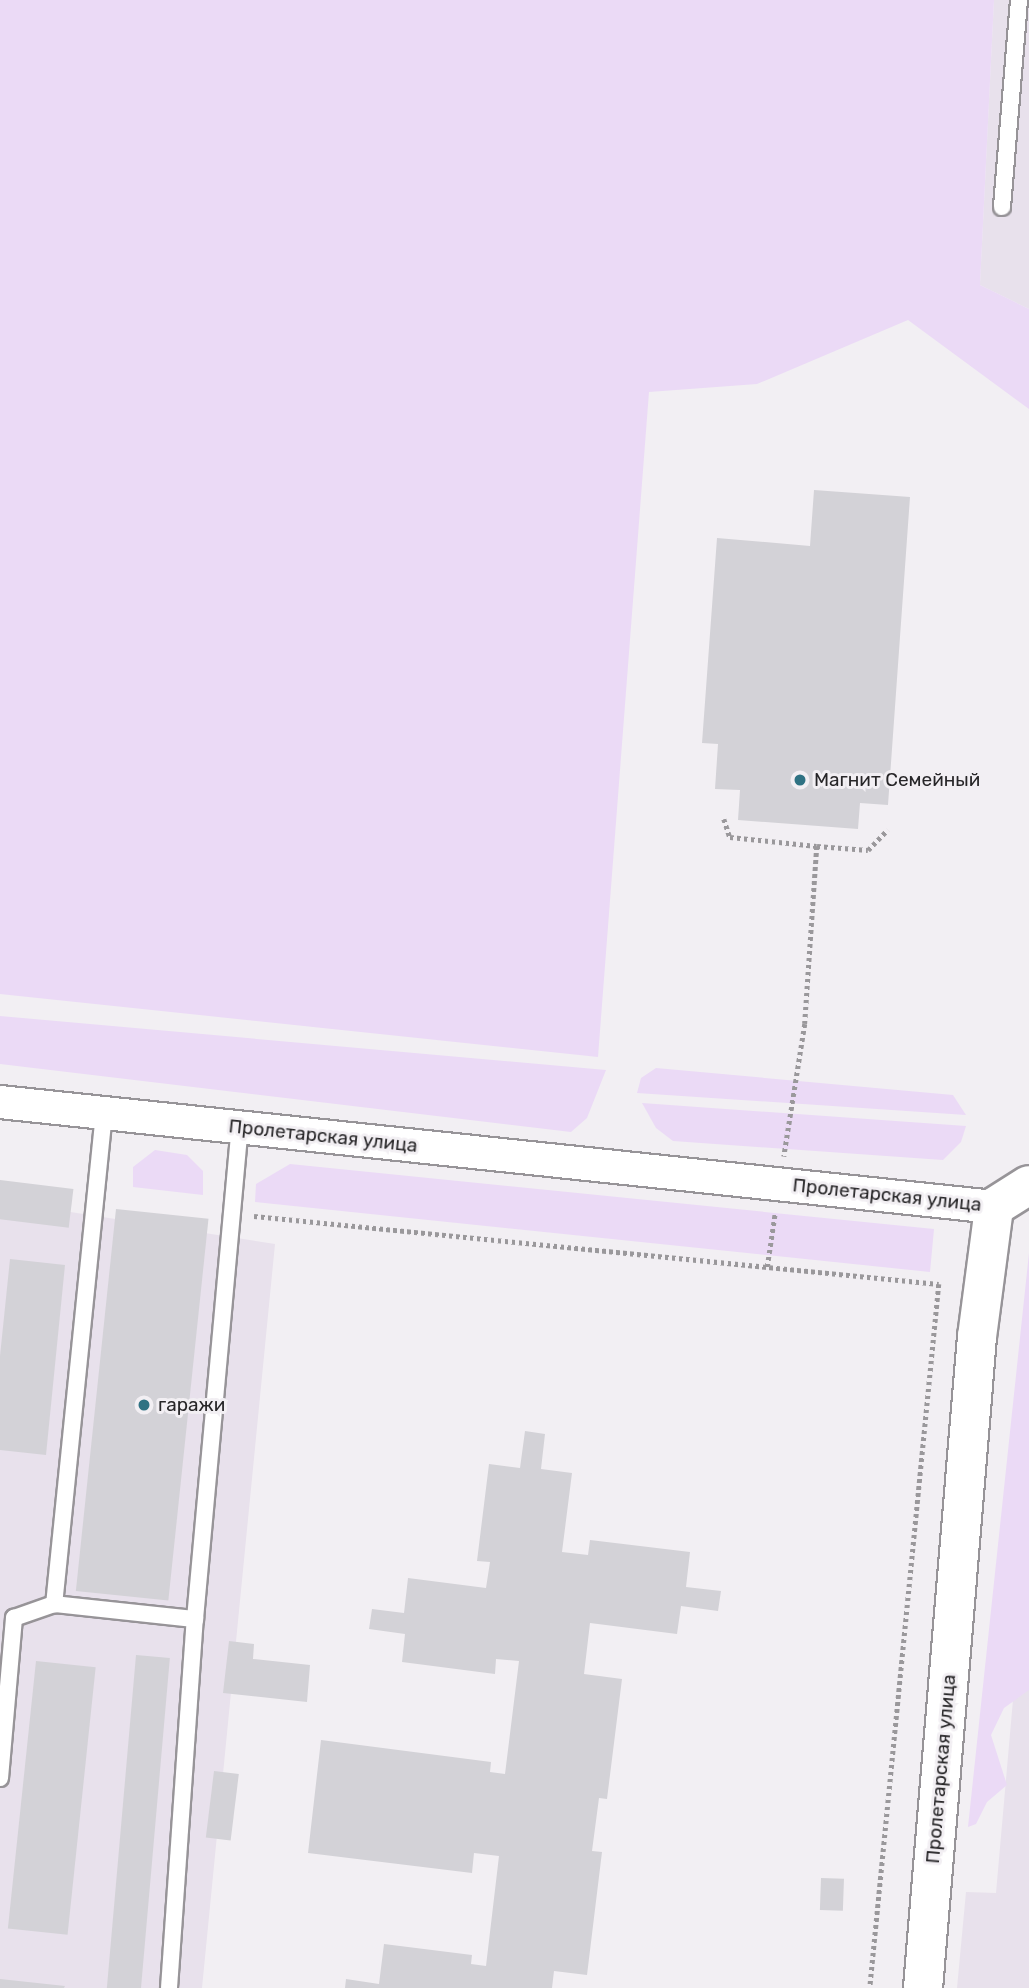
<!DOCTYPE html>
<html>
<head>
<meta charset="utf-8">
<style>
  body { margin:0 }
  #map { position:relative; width:1029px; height:1988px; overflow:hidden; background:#f2eff3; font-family:Rubik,sans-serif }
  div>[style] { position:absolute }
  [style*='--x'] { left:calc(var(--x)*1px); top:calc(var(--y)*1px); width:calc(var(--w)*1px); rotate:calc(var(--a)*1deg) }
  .built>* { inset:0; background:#e8e1ec }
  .green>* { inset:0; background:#ebdaf6 }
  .building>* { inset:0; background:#d3d2d7; transform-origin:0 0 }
  .path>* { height:4.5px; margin-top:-2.25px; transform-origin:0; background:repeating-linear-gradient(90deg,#9a989b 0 3.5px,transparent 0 7px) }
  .roads { filter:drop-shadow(2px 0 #979498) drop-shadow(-2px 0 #979498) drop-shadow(0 2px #979498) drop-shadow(0 -2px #979498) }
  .service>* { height:16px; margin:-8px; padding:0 8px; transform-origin:8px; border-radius:8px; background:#fff }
  .minor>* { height:32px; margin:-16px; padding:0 16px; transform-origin:16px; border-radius:16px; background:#fff }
  .tertiary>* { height:38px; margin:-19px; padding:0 19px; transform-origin:19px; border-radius:19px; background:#fff }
  .dots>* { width:19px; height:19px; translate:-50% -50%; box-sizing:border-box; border:4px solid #f2eff3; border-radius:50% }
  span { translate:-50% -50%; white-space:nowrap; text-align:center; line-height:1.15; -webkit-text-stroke:6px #f2eff3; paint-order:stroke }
  .poi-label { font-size:19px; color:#272628 }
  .left { translate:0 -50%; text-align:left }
  .street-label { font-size:19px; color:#272628 }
</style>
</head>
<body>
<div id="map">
  <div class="built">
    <i style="clip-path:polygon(994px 0,1029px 0,1029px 309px,980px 285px)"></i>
    <i style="clip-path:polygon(0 1201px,275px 1244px,202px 1988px,0 1988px)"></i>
    <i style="clip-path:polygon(1029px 1518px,1029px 1988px,957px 1988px,966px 1892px,996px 1893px)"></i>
  </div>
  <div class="green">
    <i style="clip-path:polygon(0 0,994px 0,980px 285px,1029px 309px,1029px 409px,908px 320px,757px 384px,649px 392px,598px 1057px,0 994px)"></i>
    <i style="clip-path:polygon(0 1016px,606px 1070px,587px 1118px,571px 1132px,0 1064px)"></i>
    <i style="clip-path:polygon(656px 1068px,953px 1095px,966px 1115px,637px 1093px,641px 1078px)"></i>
    <i style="clip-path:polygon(642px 1103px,966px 1126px,961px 1142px,943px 1160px,673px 1141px,656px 1128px)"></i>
    <i style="clip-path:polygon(155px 1150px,187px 1155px,203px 1171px,203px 1195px,133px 1187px,133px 1167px)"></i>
    <i style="clip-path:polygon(290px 1164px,934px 1229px,930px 1272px,255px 1202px,256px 1184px)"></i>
    <i style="clip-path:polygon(1029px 1253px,1029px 1690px,1004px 1708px,991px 1735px,1007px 1785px,987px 1802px,976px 1824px,968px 1827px)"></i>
  </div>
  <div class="building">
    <i style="clip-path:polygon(814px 490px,910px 497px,888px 805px,860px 803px,858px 829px,738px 820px,740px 790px,715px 789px,718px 744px,702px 743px,717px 538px,810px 546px)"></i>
    <i style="left:0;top:1180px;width:74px;height:39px;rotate:7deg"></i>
    <i style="left:116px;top:1209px;width:93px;height:384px;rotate:6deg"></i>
    <i style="clip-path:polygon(10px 1259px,65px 1265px,46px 1455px,0 1450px,0 1356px)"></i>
    <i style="clip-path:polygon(525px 1431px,545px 1434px,541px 1469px,572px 1473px,562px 1552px,588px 1555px,590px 1540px,690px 1552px,686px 1587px,721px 1591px,718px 1611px,681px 1606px,677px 1634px,590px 1623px,584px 1674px,622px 1679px,607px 1799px,599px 1798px,592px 1851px,602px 1852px,587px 1975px,554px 1971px,552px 1988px,345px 1988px,346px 1979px,379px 1984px,384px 1944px,472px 1955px,471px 1964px,486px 1966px,499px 1856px,474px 1853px,472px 1873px,308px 1853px,321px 1740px,491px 1762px,490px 1772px,505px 1774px,519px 1661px,496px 1659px,495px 1674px,402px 1662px,405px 1634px,369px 1629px,372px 1609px,404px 1613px,408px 1578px,486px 1588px,490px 1562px,477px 1561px,489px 1464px,520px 1468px)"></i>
    <i style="clip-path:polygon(229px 1641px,254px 1644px,253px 1659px,310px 1665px,307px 1702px,223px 1693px)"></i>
    <i style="left:136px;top:1655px;width:34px;height:335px;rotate:5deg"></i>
    <i style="left:36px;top:1661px;width:60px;height:269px;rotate:6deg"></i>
    <i style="left:214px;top:1771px;width:25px;height:67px;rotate:7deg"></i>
    <i style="left:821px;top:1878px;width:23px;height:32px;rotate:2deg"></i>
    <i style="clip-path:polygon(0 1979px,65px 1986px,64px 1988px,0 1988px)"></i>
  </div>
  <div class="path">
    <i style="--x:724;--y:819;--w:19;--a:72"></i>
    <i style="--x:730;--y:837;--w:87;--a:5.9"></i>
    <i style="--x:817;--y:846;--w:178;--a:93.9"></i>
    <i style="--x:805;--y:1024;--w:134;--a:99"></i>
    <i style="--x:817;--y:846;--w:51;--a:4.5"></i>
    <i style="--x:868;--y:850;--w:28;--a:-46"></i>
    <i style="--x:254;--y:1216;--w:688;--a:5.67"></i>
    <i style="--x:939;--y:1284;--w:707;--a:95.6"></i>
    <i style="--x:767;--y:1267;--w:55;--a:-81.6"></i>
  </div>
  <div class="roads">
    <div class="service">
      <i style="--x:1002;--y:207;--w:208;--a:-85.3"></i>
      <i style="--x:104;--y:1113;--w:494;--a:95.8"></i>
      <i style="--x:54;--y:1604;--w:142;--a:6.1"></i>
      <i style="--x:0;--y:1778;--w:161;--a:-85"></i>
      <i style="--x:14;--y:1618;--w:42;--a:-19.3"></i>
      <i style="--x:169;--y:1988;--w:370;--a:-86"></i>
      <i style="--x:195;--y:1619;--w:494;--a:-84.8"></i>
    </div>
    <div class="minor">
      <i style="--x:0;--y:1102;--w:1000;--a:6.03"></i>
    </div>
    <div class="tertiary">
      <i style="--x:923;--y:1988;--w:653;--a:-85.26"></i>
      <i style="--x:977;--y:1337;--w:131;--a:-82.5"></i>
      <i style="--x:994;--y:1207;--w:41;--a:-32.2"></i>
    </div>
  </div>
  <div class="dots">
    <i style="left:800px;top:780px;background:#2f7283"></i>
    <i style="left:144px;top:1405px;background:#2f7283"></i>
  </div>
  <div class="poi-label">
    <span class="left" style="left:814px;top:780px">Магнит Семейный</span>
    <span class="left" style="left:158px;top:1405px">гаражи</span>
  </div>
  <div class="street-label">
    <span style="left:323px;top:1136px;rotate:6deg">Пролетарская улица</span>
    <span style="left:887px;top:1195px;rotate:6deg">Пролетарская улица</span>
    <span style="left:941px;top:1769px;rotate:-85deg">Пролетарская улица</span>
  </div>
</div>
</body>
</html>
